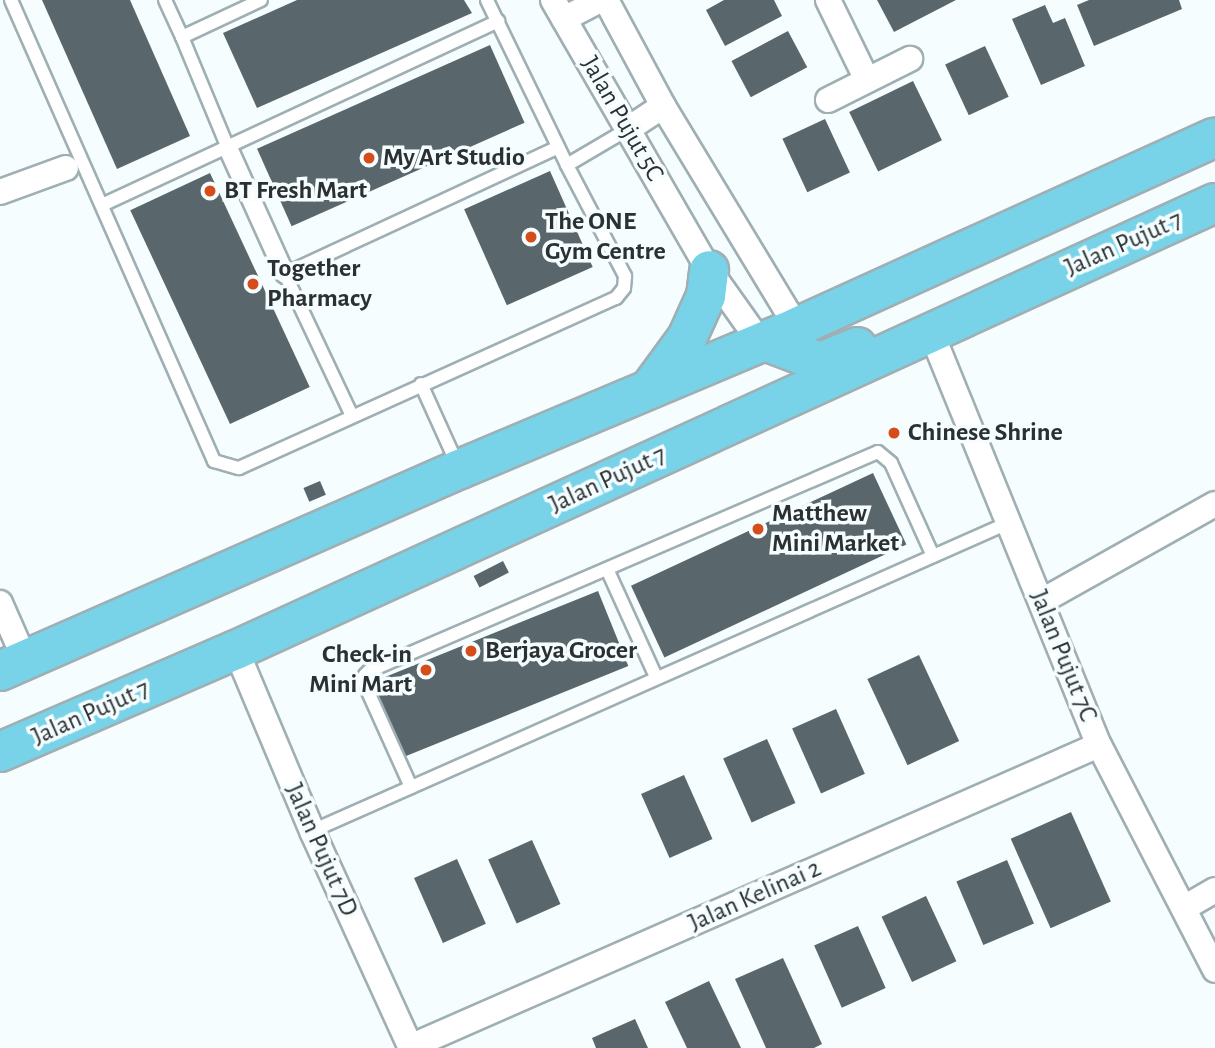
<!DOCTYPE html>
<html>
<head>
<meta charset="utf-8">
<style>
  body { margin:0 }
  #map { position:relative; width:1215px; height:1048px; overflow:hidden; background:#f6fdff; font-family:"Alegreya Sans",sans-serif }
  div>[style] { position:absolute }
  [style*='--x'] { left:calc(var(--x)*1px); top:calc(var(--y)*1px); width:calc(var(--w)*1px); rotate:calc(var(--a)*1deg) }
  .building>* { inset:0; background:#59676c; transform-origin:0 0 }
  .roads { filter:drop-shadow(2px 0 #9fafb4) drop-shadow(-2px 0 #9fafb4) drop-shadow(0 2px #9fafb4) drop-shadow(0 -2px #9fafb4) }
  .service>* { height:12px; margin:-6px; padding:0 6px; transform-origin:6px; border-radius:6px; background:#fff }
  .pedestrian>* { height:18px; margin:-9px; padding:0 9px; transform-origin:9px; border-radius:9px; background:#fff }
  .minor>* { height:24px; margin:-12px; padding:0 12px; transform-origin:12px; border-radius:12px; background:#fff }
  .primary>* { height:38px; margin:-19px; padding:0 19px; transform-origin:19px; border-radius:19px; background:#78d3e8 }
  .dots>* { width:19px; height:19px; translate:-50% -50%; box-sizing:border-box; border:4px solid #f6fdff; border-radius:50% }
  span { translate:-50% -50%; white-space:nowrap; text-align:center; line-height:1.15; -webkit-text-stroke:7px #f6fdff; paint-order:stroke }
  .street-label { font-size:26px; color:#2b3133 }
  .poi-label { font-size:26px; color:#2b3133; font-weight:700 }
  .left { translate:0 -50%; text-align:left }
  .right { translate:-100% -50%; text-align:right }
</style>
</head>
<body>
<div id="map">
  <div class="building">
    <i style="clip-path:polygon(42px 0,130px 0,190px 136px,117px 169px)"></i>
    <i style="clip-path:polygon(297px 0,464px 0,472px 13px,257px 108px,223px 33px)"></i>
    <i style="clip-path:polygon(724px 0,774px 0,782px 16px,725px 46px,706px 10px)"></i>
    <i style="clip-path:polygon(877px 0,956px 0,894px 32px)"></i>
    <i style="clip-path:polygon(1089px 0,1179px 0,1182px 9px,1094px 46px,1077px 5px)"></i>
    <i style="clip-path:polygon(1045px 5px,1053px 23px,1065px 18px,1085px 66px,1041px 85px,1012px 19px)"></i>
    <i style="left:788px;top:31px;width:41px;height:64px;rotate:62deg"></i>
    <i style="left:490px;top:45px;width:85px;height:255px;rotate:66deg"></i>
    <i style="left:985px;top:46px;width:56px;height:44px;rotate:65deg"></i>
    <i style="left:913px;top:81px;width:66px;height:71px;rotate:64deg"></i>
    <i style="left:825px;top:119px;width:59px;height:47px;rotate:65deg"></i>
    <i style="left:550px;top:171px;width:105px;height:94px;rotate:66deg"></i>
    <i style="left:210px;top:173px;width:236px;height:88px;rotate:65deg"></i>
    <i style="left:873px;top:473px;width:79px;height:267px;rotate:65deg"></i>
    <i style="left:320px;top:481px;width:15px;height:18px;rotate:67deg"></i>
    <i style="left:503px;top:561px;width:13px;height:33px;rotate:63deg"></i>
    <i style="left:598px;top:591px;width:81px;height:243px;rotate:68deg"></i>
    <i style="left:919px;top:655px;width:95px;height:57px;rotate:65deg"></i>
    <i style="left:836px;top:709px;width:71px;height:48px;rotate:66deg"></i>
    <i style="left:767px;top:739px;width:70px;height:48px;rotate:66deg"></i>
    <i style="left:684px;top:775px;width:70px;height:47px;rotate:66deg"></i>
    <i style="left:1071px;top:812px;width:98px;height:66px;rotate:66deg"></i>
    <i style="left:532px;top:840px;width:70px;height:48px;rotate:66deg"></i>
    <i style="left:457px;top:859px;width:71px;height:47px;rotate:66deg"></i>
    <i style="left:1007px;top:860px;width:69px;height:55px;rotate:67deg"></i>
    <i style="left:926px;top:896px;width:72px;height:49px;rotate:65deg"></i>
    <i style="left:858px;top:926px;width:68px;height:48px;rotate:66deg"></i>
    <i style="clip-path:polygon(783px 958px,822px 1044px,814px 1048px,766px 1048px,735px 979px)"></i>
    <i style="clip-path:polygon(709px 981px,741px 1048px,687px 1048px,665px 1002px)"></i>
    <i style="clip-path:polygon(635px 1019px,648px 1048px,596px 1048px,592px 1038px)"></i>
  </div>
  <div class="roads">
    <div class="service">
      <i style="--x:11;--y:0;--w:504;--a:66.23"></i>
      <i style="--x:214;--y:461;--w:26;--a:16"></i>
      <i style="--x:239;--y:468;--w:414;--a:-24.3"></i>
      <i style="--x:616;--y:298;--w:13;--a:-51"></i>
      <i style="--x:624;--y:288;--w:12;--a:-85"></i>
      <i style="--x:625;--y:276;--w:125;--a:-117.6"></i>
      <i style="--x:567;--y:165;--w:183;--a:-115.9"></i>
      <i style="--x:165;--y:0;--w:41;--a:65.3"></i>
      <i style="--x:182;--y:37;--w:87;--a:-25.1"></i>
      <i style="--x:182;--y:37;--w:120;--a:67.5"></i>
      <i style="--x:567;--y:165;--w:71;--a:-30.5"></i>
      <i style="--x:102;--y:205;--w:437;--a:-24.9"></i>
      <i style="--x:421;--y:384;--w:90;--a:65.7"></i>
      <i style="--x:352;--y:416;--w:157;--a:-115.3"></i>
      <i style="--x:285;--y:274;--w:301;--a:-24.9"></i>
      <i style="--x:607;--y:569;--w:119;--a:65.6"></i>
      <i style="--x:411;--y:787;--w:114;--a:-114.3"></i>
      <i style="--x:364;--y:683;--w:8;--a:-83"></i>
      <i style="--x:365;--y:675;--w:6;--a:-45"></i>
      <i style="--x:369;--y:671;--w:554;--a:-23.28"></i>
      <i style="--x:878;--y:452;--w:17;--a:40"></i>
      <i style="--x:891;--y:463;--w:102;--a:65.7"></i>
      <i style="--x:312;--y:831;--w:761;--a:-23.87"></i>
    </div>
    <div class="pedestrian">
      <i style="--x:228;--y:148;--w:138;--a:65.7"></i>
    </div>
    <div class="minor">
      <i style="--x:553;--y:0;--w:312;--a:60"></i>
      <i style="--x:709;--y:270;--w:76;--a:54.6"></i>
      <i style="--x:753;--y:332;--w:15;--a:37"></i>
      <i style="--x:606;--y:0;--w:120;--a:61.7"></i>
      <i style="--x:663;--y:106;--w:258;--a:58.8"></i>
      <i style="--x:828;--y:0;--w:89;--a:64"></i>
      <i style="--x:564;--y:19;--w:41;--a:-27.8"></i>
      <i style="--x:828;--y:100;--w:92;--a:-26.6"></i>
      <i style="--x:628;--y:129;--w:42;--a:-33.3"></i>
      <i style="--x:0;--y:192;--w:70;--a:-20"></i>
      <i style="--x:931;--y:332;--w:446;--a:67.9"></i>
      <i style="--x:1099;--y:745;--w:253;--a:62.7"></i>
      <i style="--x:1042;--y:601;--w:198;--a:-29.3"></i>
      <i style="--x:0;--y:603;--w:62;--a:66.3"></i>
      <i style="--x:236;--y:650;--w:196;--a:67.2"></i>
      <i style="--x:312;--y:831;--w:239;--a:65.5"></i>
      <i style="--x:1184;--y:908;--w:36;--a:-30"></i>
      <i style="--x:410;--y:1047;--w:752;--a:-23.67"></i>
    </div>
    <div class="primary">
      <i style="--x:765;--y:341;--w:59;--a:20.9"></i>
      <i style="--x:820;--y:362;--w:40;--a:-22"></i>
      <i style="--x:651;--y:387;--w:61;--a:-53.7"></i>
      <i style="--x:687;--y:338;--w:46;--a:-65.7"></i>
      <i style="--x:706;--y:296;--w:26;--a:-83"></i>
      <i style="--x:0;--y:671;--w:502;--a:-23.71"></i>
      <i style="--x:460;--y:469;--w:366;--a:-22.8"></i>
      <i style="--x:797;--y:327;--w:459;--a:-24.4"></i>
      <i style="--x:0;--y:752;--w:257;--a:-23.4"></i>
      <i style="--x:236;--y:650;--w:1076;--a:-24.54"></i>
    </div>
  </div>
  <div class="dots">
    <i style="left:369px;top:158px;background:#d44d1a"></i>
    <i style="left:210px;top:191px;background:#d44d1a"></i>
    <i style="left:531px;top:237px;background:#d44d1a"></i>
    <i style="left:253px;top:284px;background:#d44d1a"></i>
    <i style="left:894px;top:433px;background:#d44d1a"></i>
    <i style="left:758px;top:529px;background:#d44d1a"></i>
    <i style="left:471px;top:651px;background:#d44d1a"></i>
    <i style="left:426px;top:670px;background:#d44d1a"></i>
  </div>
  <div class="street-label">
    <span style="left:622px;top:119px;rotate:60deg">Jalan Pujut 5C</span>
    <span style="left:1124px;top:244px;rotate:-24deg">Jalan Pujut 7</span>
    <span style="left:608px;top:480px;rotate:-25deg">Jalan Pujut 7</span>
    <span style="left:1063px;top:656px;rotate:68deg">Jalan Pujut 7C</span>
    <span style="left:91px;top:713px;rotate:-24deg">Jalan Pujut 7</span>
    <span style="left:321px;top:850px;rotate:66deg">Jalan Pujut 7D</span>
    <span style="left:755px;top:896px;rotate:-24deg">Jalan Kelinai 2</span>
  </div>
  <div class="poi-label">
    <span class="left" style="left:383px;top:158px">My Art Studio</span>
    <span class="left" style="left:224px;top:191px">BT Fresh Mart</span>
    <span class="left" style="left:545px;top:237px">The ONE<br>Gym Centre</span>
    <span class="left" style="left:267px;top:284px">Together<br>Pharmacy</span>
    <span class="left" style="left:908px;top:433px">Chinese Shrine</span>
    <span class="left" style="left:772px;top:529px">Matthew<br>Mini Market</span>
    <span class="left" style="left:485px;top:651px">Berjaya Grocer</span>
    <span class="right" style="left:412px;top:670px">Check-in<br>Mini Mart</span>
  </div>
</div>
</body>
</html>
